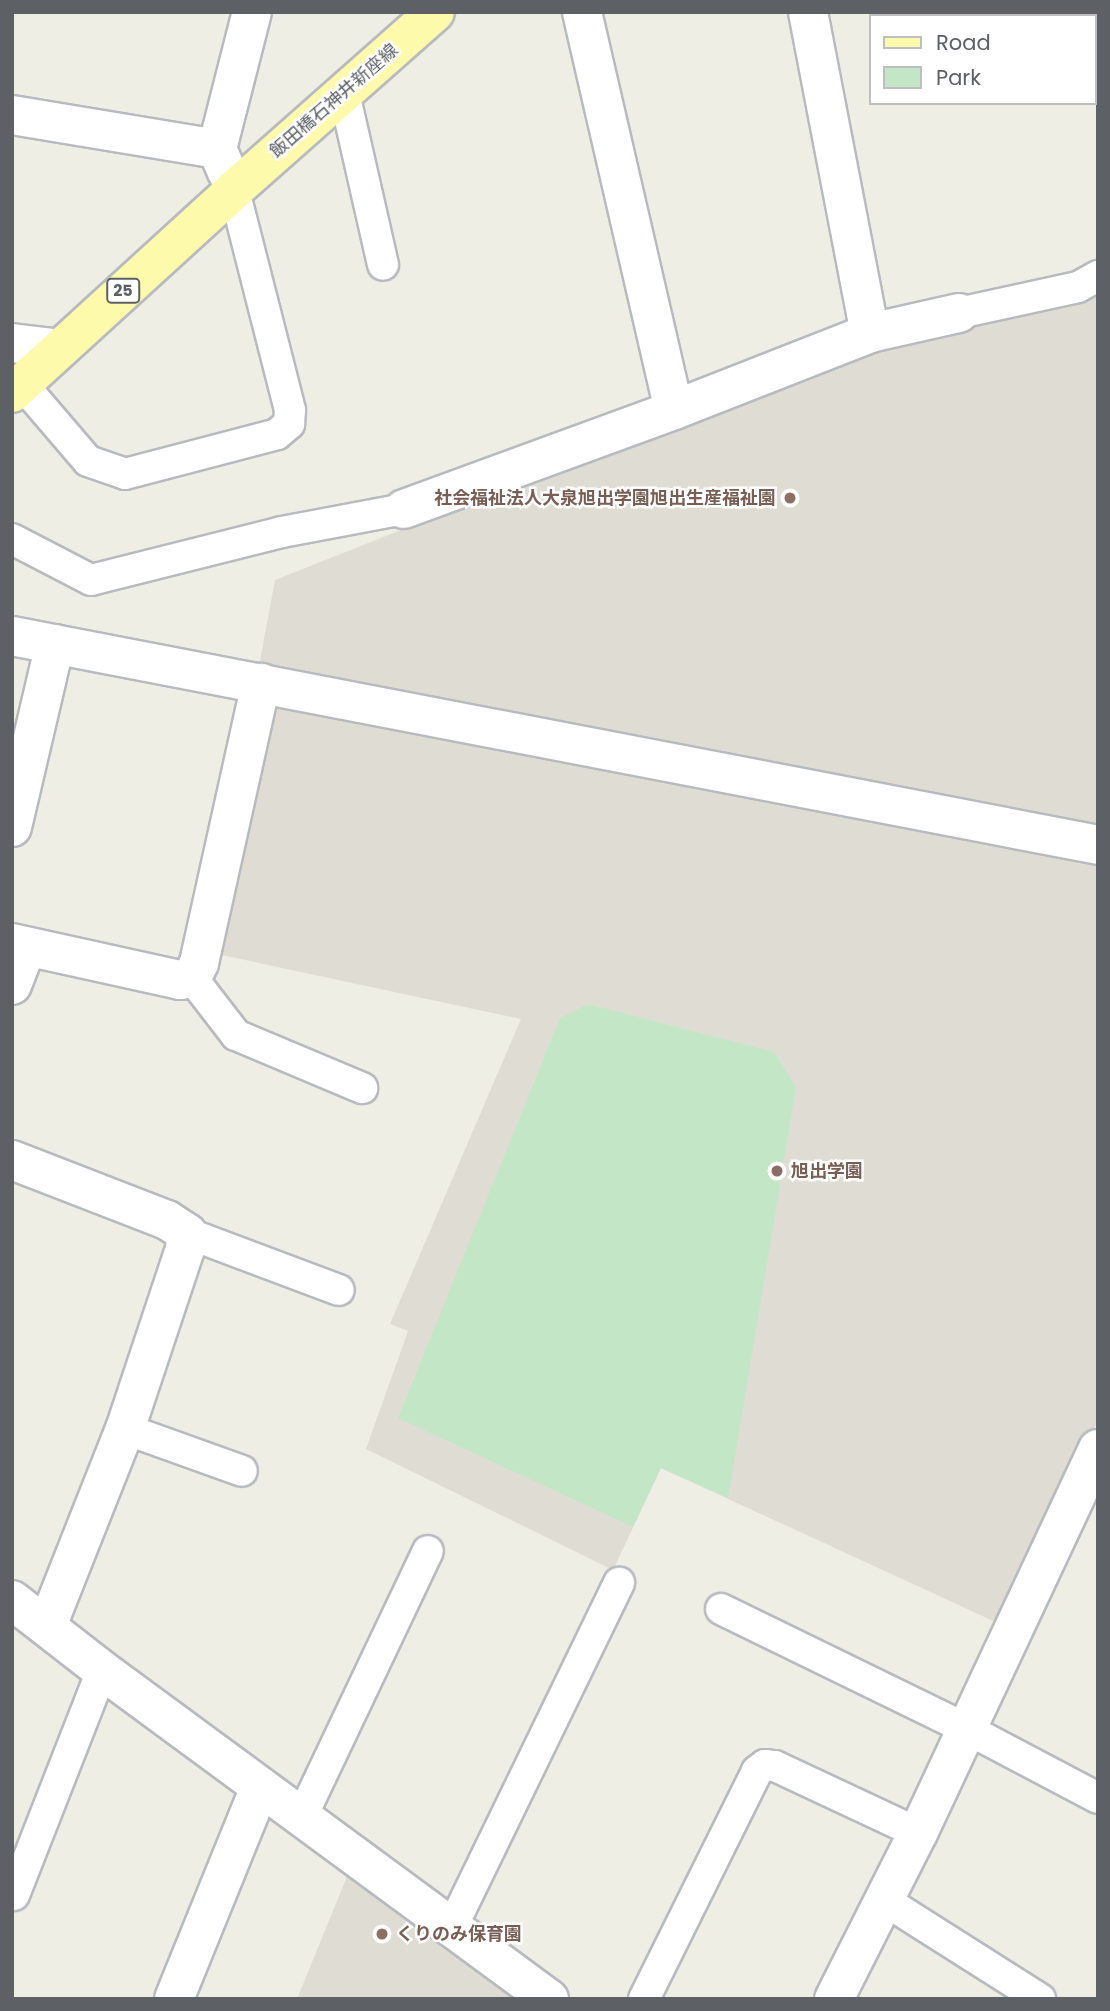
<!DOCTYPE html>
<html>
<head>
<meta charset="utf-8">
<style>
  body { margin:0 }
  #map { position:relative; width:1110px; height:2011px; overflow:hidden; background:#efeee5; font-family:Poppins,"Noto Sans JP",sans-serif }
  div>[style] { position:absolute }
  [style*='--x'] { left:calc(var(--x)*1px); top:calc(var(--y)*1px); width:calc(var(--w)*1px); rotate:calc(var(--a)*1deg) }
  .education>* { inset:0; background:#dfddd3 }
  .green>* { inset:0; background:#c2e6c6 }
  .roads { filter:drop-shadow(2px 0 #b7babf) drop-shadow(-2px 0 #b7babf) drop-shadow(0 2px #b7babf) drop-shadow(0 -2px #b7babf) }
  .lane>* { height:30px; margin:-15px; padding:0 15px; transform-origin:15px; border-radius:15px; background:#fff }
  .street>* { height:38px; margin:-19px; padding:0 19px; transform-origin:19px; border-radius:19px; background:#fff }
  .primary>* { height:38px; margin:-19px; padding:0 19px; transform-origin:19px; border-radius:19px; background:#fefaab }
  .dots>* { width:19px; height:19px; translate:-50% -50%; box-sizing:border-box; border:4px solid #fff; border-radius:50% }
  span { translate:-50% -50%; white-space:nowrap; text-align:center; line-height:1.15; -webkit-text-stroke:5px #fff; paint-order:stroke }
  .shield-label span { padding:2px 5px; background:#fff; border:2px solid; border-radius:5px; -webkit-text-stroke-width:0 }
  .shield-label { font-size:16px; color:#5d6065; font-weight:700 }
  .street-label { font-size:18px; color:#5d6065 }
  .education-label { font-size:18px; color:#785e54; font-weight:700 }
  .right { translate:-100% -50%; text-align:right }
  .left { translate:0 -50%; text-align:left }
  .frame { position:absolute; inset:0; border:14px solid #5d6065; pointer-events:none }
  .legend { position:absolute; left:869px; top:14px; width:228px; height:91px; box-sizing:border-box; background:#fff; border:2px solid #bebfc1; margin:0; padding:9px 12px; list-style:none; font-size:21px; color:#5d6065 }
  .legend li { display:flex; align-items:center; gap:14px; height:35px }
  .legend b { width:35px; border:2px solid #bebfc1 }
</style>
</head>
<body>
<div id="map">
  <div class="education">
    <i style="clip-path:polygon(1098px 286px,1098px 836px,259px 666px,275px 580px,840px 356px)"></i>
    <i style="clip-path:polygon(279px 698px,1098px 855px,1098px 1420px,1002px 1625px,661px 1468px,613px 1570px,366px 1449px,408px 1331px,390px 1324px,521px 1019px,217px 954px)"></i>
    <i style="clip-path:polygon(350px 1869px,531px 1999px,297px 1999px)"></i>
  </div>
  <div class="green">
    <i style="clip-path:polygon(588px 1004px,774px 1052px,796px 1087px,728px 1498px,661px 1468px,633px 1527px,398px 1418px,560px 1018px)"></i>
  </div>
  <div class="roads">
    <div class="lane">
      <i style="--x:344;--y:93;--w:176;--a:77.2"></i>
      <i style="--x:959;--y:313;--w:122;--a:-12.3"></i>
      <i style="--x:1078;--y:287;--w:23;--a:-29"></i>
      <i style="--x:22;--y:384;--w:101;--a:49.4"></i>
      <i style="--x:88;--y:461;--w:39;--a:19"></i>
      <i style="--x:125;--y:474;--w:157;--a:-14.7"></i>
      <i style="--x:277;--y:434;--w:16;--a:-40"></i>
      <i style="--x:289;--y:424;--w:14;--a:-86"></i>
      <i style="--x:290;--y:410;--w:227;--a:-104.3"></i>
      <i style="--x:12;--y:539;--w:89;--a:27.4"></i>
      <i style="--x:91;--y:580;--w:197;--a:-14.1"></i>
      <i style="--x:282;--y:532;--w:124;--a:-10.7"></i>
      <i style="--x:192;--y:978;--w:72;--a:52.3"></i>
      <i style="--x:236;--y:1035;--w:137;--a:22.8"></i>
      <i style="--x:187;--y:1233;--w:162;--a:20.6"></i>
      <i style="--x:125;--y:1429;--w:124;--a:19.7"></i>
      <i style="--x:721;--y:1609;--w:274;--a:26"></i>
      <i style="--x:967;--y:1729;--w:148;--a:27.8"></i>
      <i style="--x:303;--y:1814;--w:291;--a:-64.6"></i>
      <i style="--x:14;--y:1895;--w:242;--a:-68.6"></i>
      <i style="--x:884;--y:1900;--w:185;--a:32.4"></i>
      <i style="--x:451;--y:1929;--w:385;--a:-64.1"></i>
      <i style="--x:644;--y:1999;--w:254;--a:-63.6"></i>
      <i style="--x:757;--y:1771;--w:10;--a:-37"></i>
      <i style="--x:765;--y:1765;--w:10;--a:6"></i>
      <i style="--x:775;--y:1766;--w:158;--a:25.1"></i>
    </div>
    <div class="street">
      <i style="--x:582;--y:12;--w:408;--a:77"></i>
      <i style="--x:808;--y:12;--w:327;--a:79.1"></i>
      <i style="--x:12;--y:115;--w:208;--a:9.4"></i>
      <i style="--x:227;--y:172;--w:25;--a:-113"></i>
      <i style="--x:217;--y:149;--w:141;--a:-75.7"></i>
      <i style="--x:12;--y:343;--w:48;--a:7.1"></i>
      <i style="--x:404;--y:509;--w:288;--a:-20.1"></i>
      <i style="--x:674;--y:410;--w:211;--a:-21.4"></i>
      <i style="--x:870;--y:333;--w:91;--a:-12.7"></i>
      <i style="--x:12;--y:636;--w:1106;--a:10.89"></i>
      <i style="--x:12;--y:827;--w:188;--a:-76.8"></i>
      <i style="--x:12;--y:943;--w:172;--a:12.4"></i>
      <i style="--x:180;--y:980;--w:12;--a:-9"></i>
      <i style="--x:192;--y:978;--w:17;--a:-65"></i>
      <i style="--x:199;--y:963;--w:287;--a:-77.5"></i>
      <i style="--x:12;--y:985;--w:40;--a:-69"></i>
      <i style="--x:12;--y:1160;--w:166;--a:21.2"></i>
      <i style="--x:167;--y:1220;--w:24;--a:33"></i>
      <i style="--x:187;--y:1233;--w:16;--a:97"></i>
      <i style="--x:185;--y:1249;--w:190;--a:108.4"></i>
      <i style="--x:125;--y:1429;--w:212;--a:111.6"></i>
      <i style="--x:12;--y:1600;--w:114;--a:37.9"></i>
      <i style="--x:102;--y:1670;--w:555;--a:36.35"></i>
      <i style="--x:174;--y:1999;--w:229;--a:-67.9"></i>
      <i style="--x:834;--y:1999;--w:186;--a:-63.2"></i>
      <i style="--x:918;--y:1833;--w:424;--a:-64.9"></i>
    </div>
    <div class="primary">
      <i style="--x:12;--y:393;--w:301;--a:-42.4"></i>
      <i style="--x:234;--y:190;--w:268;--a:-41.5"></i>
    </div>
  </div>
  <div class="dots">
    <i style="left:790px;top:498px;background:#8d6e63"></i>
    <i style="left:777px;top:1171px;background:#8d6e63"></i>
    <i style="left:382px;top:1934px;background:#8d6e63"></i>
  </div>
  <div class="shield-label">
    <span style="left:123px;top:291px">25</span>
  </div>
  <div class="street-label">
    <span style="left:334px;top:101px;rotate:-41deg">飯田橋石神井新座線</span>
  </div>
  <div class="education-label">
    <span class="right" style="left:776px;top:498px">社会福祉法人大泉旭出学園旭出生産福祉園</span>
    <span class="left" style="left:791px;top:1171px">旭出学園</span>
    <span class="left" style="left:396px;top:1934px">くりのみ保育園</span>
  </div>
  <div class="frame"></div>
  <ul class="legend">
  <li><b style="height:9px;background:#fefaab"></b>Road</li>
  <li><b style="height:19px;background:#c2e6c6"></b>Park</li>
  </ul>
</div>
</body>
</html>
